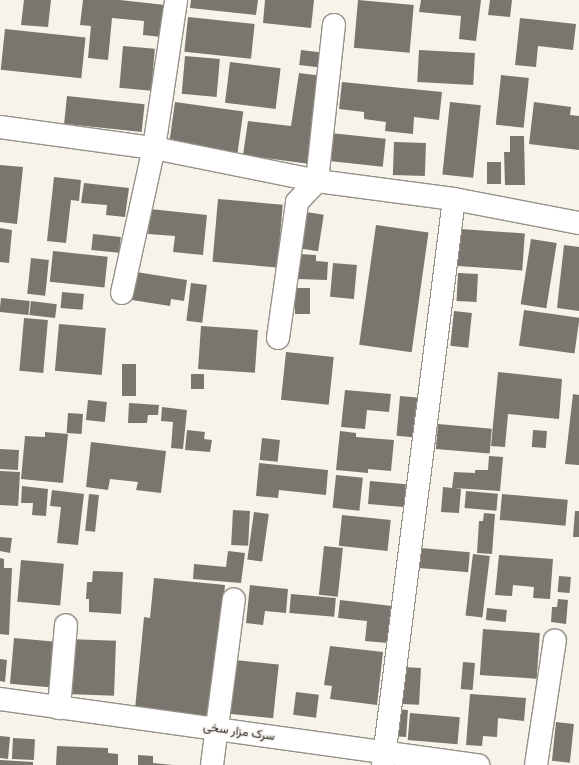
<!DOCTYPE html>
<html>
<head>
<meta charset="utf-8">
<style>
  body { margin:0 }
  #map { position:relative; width:579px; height:765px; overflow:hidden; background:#f7f3eb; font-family:"Varela Round",Vazirmatn,sans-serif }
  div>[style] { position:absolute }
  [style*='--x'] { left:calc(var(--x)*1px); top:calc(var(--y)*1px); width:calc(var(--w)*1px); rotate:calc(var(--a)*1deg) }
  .building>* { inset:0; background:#7a766f; transform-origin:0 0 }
  .roads { filter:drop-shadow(1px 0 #959189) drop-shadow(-1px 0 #959189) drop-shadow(0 1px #959189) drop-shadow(0 -1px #959189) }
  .minor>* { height:22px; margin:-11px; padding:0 11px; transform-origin:11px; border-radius:11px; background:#fff }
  span { translate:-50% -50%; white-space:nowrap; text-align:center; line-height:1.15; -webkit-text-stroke:3px #f7f3eb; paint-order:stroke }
  .street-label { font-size:12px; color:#282623 }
</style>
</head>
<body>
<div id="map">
  <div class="building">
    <i style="clip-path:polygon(24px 0,51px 0,48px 27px,21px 25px)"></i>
    <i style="clip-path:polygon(83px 0,120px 0,165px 5px,161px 37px,143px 35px,144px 21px,112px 18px,108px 60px,88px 58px,91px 26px,80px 25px)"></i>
    <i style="clip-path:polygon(191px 0,258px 0,256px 15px,190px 8px)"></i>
    <i style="clip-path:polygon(265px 0,314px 0,311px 28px,263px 23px)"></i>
    <i style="left:358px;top:0;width:56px;height:48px;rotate:5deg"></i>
    <i style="clip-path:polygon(421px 0,481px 0,476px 41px,459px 39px,461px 16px,419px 12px)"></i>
    <i style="clip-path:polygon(490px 0,512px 0,510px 17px,488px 15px)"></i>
    <i style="left:188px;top:17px;width:67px;height:35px;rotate:6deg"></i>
    <i style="clip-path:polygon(520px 18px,576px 24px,573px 50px,538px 46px,536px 67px,515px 65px)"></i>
    <i style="left:5px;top:29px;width:81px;height:41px;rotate:6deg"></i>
    <i style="left:123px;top:46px;width:32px;height:42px;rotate:5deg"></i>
    <i style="left:301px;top:50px;width:23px;height:15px;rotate:7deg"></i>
    <i style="left:419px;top:50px;width:56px;height:32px;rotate:3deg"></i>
    <i style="left:185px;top:56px;width:35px;height:38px;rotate:5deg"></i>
    <i style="left:230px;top:62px;width:51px;height:41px;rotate:7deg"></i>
    <i style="clip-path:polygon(299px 73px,323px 76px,310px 164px,243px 155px,248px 121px,291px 126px)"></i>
    <i style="left:501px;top:75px;width:28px;height:50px;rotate:6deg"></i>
    <i style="clip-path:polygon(342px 82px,442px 92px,439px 120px,414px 117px,413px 134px,385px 131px,386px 122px,364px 119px,364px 112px,339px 109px)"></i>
    <i style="left:67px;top:96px;width:78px;height:28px;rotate:6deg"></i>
    <i style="left:175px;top:102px;width:69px;height:42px;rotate:8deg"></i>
    <i style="left:450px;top:102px;width:31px;height:73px;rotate:6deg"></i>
    <i style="clip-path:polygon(534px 102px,571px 107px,570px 115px,579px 116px,579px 150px,529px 144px)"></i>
    <i style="left:330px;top:133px;width:56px;height:28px;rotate:6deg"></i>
    <i style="clip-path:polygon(510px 136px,524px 136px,525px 185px,505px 185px,504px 152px,510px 152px)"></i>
    <i style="left:394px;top:142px;width:32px;height:33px;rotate:2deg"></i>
    <i style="left:487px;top:162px;width:14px;height:22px"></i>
    <i style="clip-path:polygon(0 165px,23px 167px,17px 224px,0 222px)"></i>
    <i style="clip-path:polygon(54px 177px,81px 180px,79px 201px,71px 200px,66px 243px,47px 241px)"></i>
    <i style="clip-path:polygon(84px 183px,129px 188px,125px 217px,106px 215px,107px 205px,81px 203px)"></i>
    <i style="left:218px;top:199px;width:65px;height:63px;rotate:5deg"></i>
    <i style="clip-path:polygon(150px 209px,207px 215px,203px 255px,173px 252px,175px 236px,148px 234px)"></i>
    <i style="left:306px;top:212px;width:18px;height:37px;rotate:9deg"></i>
    <i style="left:376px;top:225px;width:53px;height:121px;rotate:8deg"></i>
    <i style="clip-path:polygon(0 228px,12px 230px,9px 263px,0 262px)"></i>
    <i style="left:460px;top:229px;width:65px;height:37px;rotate:4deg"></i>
    <i style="left:93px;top:234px;width:28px;height:16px;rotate:6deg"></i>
    <i style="left:531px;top:239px;width:26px;height:66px;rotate:9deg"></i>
    <i style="clip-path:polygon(564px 245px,579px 247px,579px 311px,557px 308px)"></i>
    <i style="left:53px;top:251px;width:55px;height:31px;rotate:6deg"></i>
    <i style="clip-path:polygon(299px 254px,316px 255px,316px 261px,328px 262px,327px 280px,298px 279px)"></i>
    <i style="left:31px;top:258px;width:18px;height:36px;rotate:6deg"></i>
    <i style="left:333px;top:263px;width:24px;height:34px;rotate:5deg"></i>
    <i style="clip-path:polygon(136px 272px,187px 280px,184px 301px,171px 299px,170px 306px,132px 300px)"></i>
    <i style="left:458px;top:273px;width:20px;height:28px;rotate:3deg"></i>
    <i style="left:191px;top:283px;width:16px;height:38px;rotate:7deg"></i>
    <i style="left:295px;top:288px;width:15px;height:26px"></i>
    <i style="left:62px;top:292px;width:22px;height:16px;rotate:5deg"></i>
    <i style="left:1px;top:298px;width:29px;height:14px;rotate:6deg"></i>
    <i style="left:31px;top:301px;width:26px;height:14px;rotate:7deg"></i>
    <i style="left:524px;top:310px;width:56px;height:36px;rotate:8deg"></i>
    <i style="left:454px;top:311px;width:18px;height:35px;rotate:6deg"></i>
    <i style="left:24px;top:318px;width:24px;height:53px;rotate:5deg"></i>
    <i style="left:59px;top:324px;width:47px;height:47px;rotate:5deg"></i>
    <i style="left:201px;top:326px;width:57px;height:43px;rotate:4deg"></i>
    <i style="left:286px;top:352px;width:48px;height:48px;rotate:6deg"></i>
    <i style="left:122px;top:364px;width:14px;height:32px"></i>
    <i style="clip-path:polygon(498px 372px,562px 379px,559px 419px,508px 414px,505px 447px,491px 446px)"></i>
    <i style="left:191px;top:374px;width:13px;height:15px"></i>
    <i style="clip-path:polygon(345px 390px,391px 394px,389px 412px,367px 410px,365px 429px,341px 427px)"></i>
    <i style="clip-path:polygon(573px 394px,579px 395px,579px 465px,565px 464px)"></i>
    <i style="left:400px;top:396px;width:22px;height:40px;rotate:5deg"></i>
    <i style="left:88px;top:400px;width:19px;height:20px;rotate:6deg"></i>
    <i style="clip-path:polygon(129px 403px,159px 405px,158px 415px,148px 415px,147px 423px,128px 423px)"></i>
    <i style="clip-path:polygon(162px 407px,187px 410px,183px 449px,171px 448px,173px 422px,161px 421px)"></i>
    <i style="left:68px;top:413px;width:15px;height:20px;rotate:4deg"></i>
    <i style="left:438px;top:424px;width:54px;height:25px;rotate:5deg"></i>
    <i style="clip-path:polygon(187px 430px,205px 432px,204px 439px,212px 440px,210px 452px,185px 450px)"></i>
    <i style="left:533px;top:430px;width:14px;height:17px;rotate:4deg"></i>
    <i style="clip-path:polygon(340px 431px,356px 433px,356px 437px,394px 440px,391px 471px,368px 469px,368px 473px,336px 470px)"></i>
    <i style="clip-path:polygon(45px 432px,68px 434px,63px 483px,21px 479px,25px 436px,45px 437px)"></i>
    <i style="left:262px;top:438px;width:18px;height:22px;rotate:6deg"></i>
    <i style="clip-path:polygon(91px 442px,166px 451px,161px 493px,136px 490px,138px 482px,110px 479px,108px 490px,86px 487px)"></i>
    <i style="left:0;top:449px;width:19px;height:20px;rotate:3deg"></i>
    <i style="clip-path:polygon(489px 456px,503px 457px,500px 491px,454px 488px,461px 489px,459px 513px,441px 512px,443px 487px,452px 488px,454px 472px,475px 473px,475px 470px,488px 470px)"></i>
    <i style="clip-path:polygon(259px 463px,328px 470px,326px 495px,279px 490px,278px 498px,256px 496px)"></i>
    <i style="left:0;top:471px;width:20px;height:34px;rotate:3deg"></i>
    <i style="left:336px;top:475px;width:27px;height:33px;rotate:6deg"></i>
    <i style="left:370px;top:481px;width:36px;height:23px;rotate:5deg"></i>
    <i style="clip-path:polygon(22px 486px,48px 489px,46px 516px,32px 515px,33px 503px,21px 503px)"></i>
    <i style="clip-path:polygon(52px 490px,84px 494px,78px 545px,57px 543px,61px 507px,50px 506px)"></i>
    <i style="left:466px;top:491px;width:32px;height:17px;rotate:5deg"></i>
    <i style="left:89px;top:494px;width:10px;height:37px;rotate:6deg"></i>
    <i style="left:502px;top:494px;width:66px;height:26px;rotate:5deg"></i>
    <i style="left:233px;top:510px;width:17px;height:35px;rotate:3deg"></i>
    <i style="clip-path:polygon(575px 511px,579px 511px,579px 537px,573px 537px)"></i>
    <i style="left:254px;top:512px;width:15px;height:48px;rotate:8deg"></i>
    <i style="clip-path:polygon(484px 513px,495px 514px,492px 554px,477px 553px,479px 521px,483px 521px)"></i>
    <i style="left:342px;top:515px;width:49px;height:31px;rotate:6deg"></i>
    <i style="clip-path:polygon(0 537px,12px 538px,10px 553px,0 551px)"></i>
    <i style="left:324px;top:546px;width:19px;height:49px;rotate:6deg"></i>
    <i style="left:421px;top:548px;width:49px;height:20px;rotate:5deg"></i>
    <i style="clip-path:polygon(228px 551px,245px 553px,241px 583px,193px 579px,194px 564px,226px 567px)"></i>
    <i style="left:473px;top:554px;width:17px;height:62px;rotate:7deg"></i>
    <i style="clip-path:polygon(499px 555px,553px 559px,550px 599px,533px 598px,534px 587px,513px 585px,512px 596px,495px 595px)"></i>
    <i style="clip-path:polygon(0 558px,4px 559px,4px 568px,12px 568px,9px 635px,0 634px)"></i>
    <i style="left:21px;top:560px;width:43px;height:42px;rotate:5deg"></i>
    <i style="clip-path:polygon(93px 571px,123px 572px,121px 614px,89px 612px,89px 599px,86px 599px,87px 582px,92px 582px)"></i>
    <i style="left:559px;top:576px;width:12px;height:16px;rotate:5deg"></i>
    <i style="clip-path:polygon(154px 578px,225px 585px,211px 717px,135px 709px,144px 617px,150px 618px)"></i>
    <i style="clip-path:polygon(250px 585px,288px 589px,286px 613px,265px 611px,263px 625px,246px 623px)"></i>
    <i style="left:291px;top:594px;width:45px;height:19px;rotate:5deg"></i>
    <i style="clip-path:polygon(558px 599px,568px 600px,566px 624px,551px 622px,552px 607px,557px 607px)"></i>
    <i style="clip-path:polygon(340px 600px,392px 606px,388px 643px,365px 641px,367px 621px,338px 618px)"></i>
    <i style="left:487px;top:608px;width:20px;height:12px;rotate:6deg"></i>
    <i style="left:483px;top:629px;width:57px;height:46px;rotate:4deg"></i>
    <i style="left:14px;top:638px;width:42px;height:46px;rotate:5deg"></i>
    <i style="left:68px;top:639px;width:48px;height:55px;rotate:2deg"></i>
    <i style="clip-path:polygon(330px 646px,383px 652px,377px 705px,330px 699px,332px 686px,324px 685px)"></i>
    <i style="clip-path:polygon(0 659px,7px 660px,5px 682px,0 681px)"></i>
    <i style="left:235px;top:660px;width:44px;height:54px;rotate:6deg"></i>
    <i style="left:463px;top:662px;width:12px;height:27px;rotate:5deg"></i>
    <i style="left:404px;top:667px;width:17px;height:37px;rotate:3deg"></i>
    <i style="left:296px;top:692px;width:23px;height:23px;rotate:7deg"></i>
    <i style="clip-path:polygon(470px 694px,526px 698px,524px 721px,498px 718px,497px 737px,483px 736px,482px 746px,466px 745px)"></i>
    <i style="left:394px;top:709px;width:14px;height:27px;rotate:4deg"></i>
    <i style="left:410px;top:713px;width:50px;height:27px;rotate:5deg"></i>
    <i style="left:556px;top:722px;width:18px;height:39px;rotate:6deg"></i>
    <i style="clip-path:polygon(0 736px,10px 737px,8px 759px,0 758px)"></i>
    <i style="left:13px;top:738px;width:22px;height:21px;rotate:3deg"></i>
    <i style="clip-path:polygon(57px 746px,108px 748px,108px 753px,118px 754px,118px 765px,56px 765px)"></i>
    <i style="clip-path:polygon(138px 755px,153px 756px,153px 763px,173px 765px,138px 765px)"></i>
    <i style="clip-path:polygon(0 760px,33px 762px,33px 765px,0 765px)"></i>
  </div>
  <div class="roads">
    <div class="minor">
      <i style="--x:0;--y:127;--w:155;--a:7.8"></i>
      <i style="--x:154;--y:148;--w:166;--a:11.4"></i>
      <i style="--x:317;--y:181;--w:138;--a:7.5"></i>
      <i style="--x:454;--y:199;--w:127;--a:10.9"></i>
      <i style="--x:122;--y:293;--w:148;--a:-77.6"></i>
      <i style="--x:154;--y:148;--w:150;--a:-81.5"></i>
      <i style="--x:278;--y:338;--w:137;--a:-82"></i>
      <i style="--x:297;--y:202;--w:29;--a:-46"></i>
      <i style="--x:317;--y:181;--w:157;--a:-83.8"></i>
      <i style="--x:0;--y:699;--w:483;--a:7.9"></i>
      <i style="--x:59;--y:708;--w:83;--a:-85.2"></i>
      <i style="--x:212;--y:765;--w:167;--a:-82.5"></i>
      <i style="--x:383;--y:765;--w:570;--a:-82.85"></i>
      <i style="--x:536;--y:765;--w:126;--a:-81.4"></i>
    </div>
  </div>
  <div class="street-label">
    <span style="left:239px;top:732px;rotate:8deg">سرک مزار سخی</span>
  </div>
</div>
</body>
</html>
